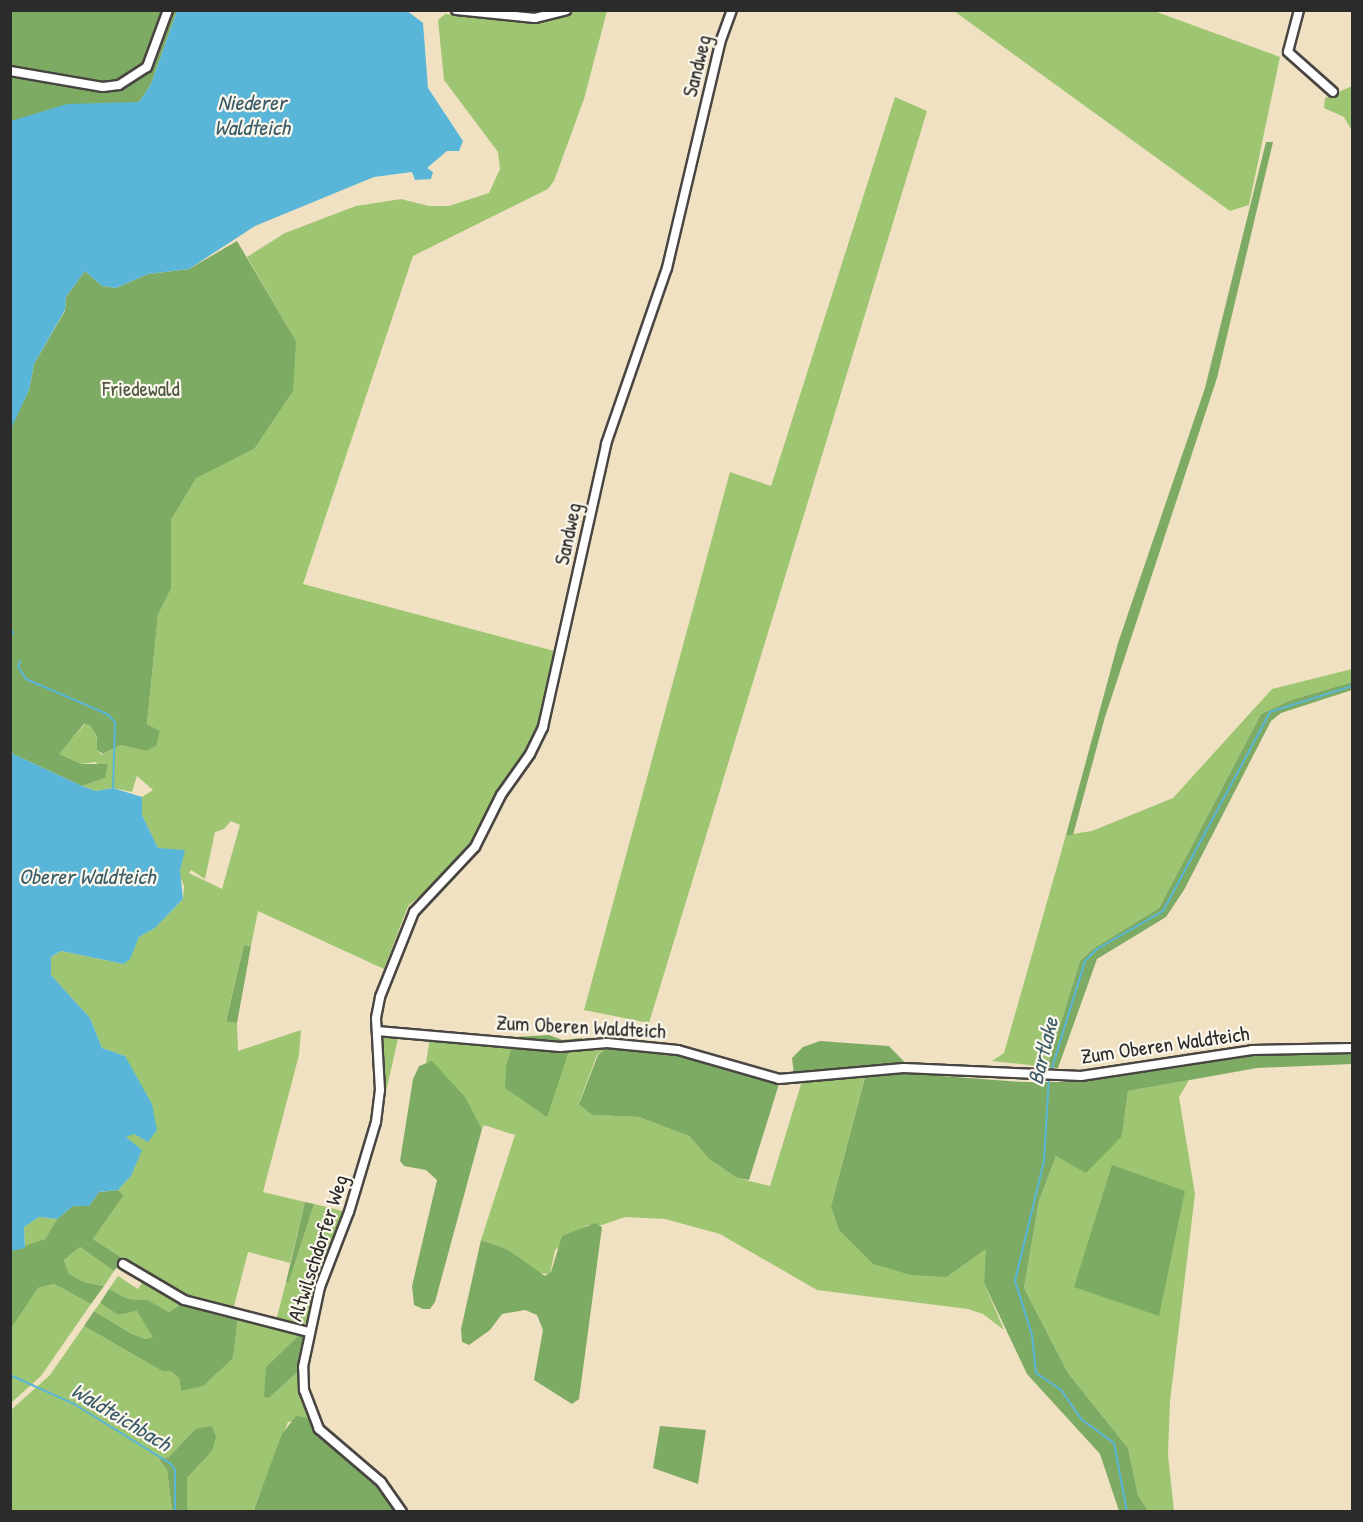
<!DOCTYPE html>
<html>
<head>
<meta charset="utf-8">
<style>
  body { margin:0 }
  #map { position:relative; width:1363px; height:1522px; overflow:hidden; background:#f0e1c2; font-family:"Patrick Hand",sans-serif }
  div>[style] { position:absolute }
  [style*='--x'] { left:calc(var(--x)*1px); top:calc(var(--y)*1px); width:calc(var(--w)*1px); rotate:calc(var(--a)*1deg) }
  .green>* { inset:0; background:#9ec672 }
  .forest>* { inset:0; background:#7eab64 }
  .water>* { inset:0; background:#5ab6d8 }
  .stream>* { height:2px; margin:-1px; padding:0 1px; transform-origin:1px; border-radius:1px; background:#5ab6d8 }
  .roads { filter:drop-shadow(2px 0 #494642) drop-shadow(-2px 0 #494642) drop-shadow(0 2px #494642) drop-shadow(0 -2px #494642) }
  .minor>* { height:8px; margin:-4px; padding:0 4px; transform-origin:4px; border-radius:4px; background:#fff }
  span { translate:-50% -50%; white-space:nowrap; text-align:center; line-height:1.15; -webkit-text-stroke:4.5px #fbf7ec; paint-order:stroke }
  .street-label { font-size:21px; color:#2b2b2b }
  .park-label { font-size:21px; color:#4e5a40 }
  .water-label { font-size:22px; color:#3b5c68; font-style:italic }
  .frame { position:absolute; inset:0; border:12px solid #2b2b2b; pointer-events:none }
</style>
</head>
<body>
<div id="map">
  <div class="green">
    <i style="clip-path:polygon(evenodd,575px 11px,607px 11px,584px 99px,554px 181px,548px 189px,413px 256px,303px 584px,558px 652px,538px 733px,498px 793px,471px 845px,446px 874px,408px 906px,384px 969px,258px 911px,251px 946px,244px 945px,226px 1020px,237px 1023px,238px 1051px,301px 1030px,299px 1055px,263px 1192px,305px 1202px,290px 1263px,248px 1252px,233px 1310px,182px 1296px,93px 1239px,124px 1195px,118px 1190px,131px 1176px,122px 1151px,125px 1056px,102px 1048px,90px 1018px,50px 974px,51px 957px,61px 951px,124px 964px,139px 937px,155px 928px,183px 899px,184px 886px,170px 852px,158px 848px,142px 815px,142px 797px,153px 790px,137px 776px,132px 792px,113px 788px,96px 791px,82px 786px,105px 778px,96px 762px,81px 764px,58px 754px,85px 724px,90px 724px,97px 738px,97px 750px,102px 755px,121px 745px,146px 751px,159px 731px,147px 724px,158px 615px,171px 589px,171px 520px,196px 477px,254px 449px,296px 341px,247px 257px,285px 233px,356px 206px,401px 199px,429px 206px,449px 206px,489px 193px,500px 169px,498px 152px,444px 80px,438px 20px,445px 14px,519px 22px,546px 21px,575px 11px,231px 821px,240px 825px,222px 889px,189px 873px,191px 870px,205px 879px,215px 832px,224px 829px,231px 821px)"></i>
    <i style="clip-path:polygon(954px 11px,1154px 11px,1280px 57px,1249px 205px,1230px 211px)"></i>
    <i style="clip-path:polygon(1352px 86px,1352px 131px,1344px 117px,1324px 108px,1325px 98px)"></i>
    <i style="clip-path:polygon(895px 97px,927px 111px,649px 1023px,584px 1010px,730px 472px,771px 486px)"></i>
    <i style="clip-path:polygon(1352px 669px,1352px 682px,1291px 700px,1261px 714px,1159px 908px,1094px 948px,1080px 961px,1047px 1067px,992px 1061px,1004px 1053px,1066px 835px,1092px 831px,1173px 798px,1272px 689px)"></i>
    <i style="clip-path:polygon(387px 1034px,399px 1034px,381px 1114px,381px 1038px)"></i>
    <i style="clip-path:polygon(430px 1037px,511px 1044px,559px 1077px,569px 1051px,609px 1046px,597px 1055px,579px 1103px,592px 1115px,639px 1117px,689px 1136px,709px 1159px,737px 1178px,770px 1186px,802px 1081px,865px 1076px,831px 1206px,947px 1277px,987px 1248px,984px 1283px,1004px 1330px,983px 1314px,968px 1309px,817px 1290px,720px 1234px,665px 1219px,625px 1217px,602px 1225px,587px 1225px,555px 1250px,550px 1274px,538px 1273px,507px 1249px,481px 1240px,515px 1135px,484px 1125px,482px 1129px,465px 1098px,426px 1063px)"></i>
    <i style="clip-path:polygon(1189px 1080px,1179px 1097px,1195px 1194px,1170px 1401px,1168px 1455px,1174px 1511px,1148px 1511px,1138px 1495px,1128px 1448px,1068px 1373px,1024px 1288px,1039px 1201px,1056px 1156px,1122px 1136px,1128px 1091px)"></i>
    <i style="clip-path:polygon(314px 1204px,347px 1212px,309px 1320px,301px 1327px,276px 1321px,286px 1282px,289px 1282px)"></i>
    <i style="clip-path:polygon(39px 1217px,57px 1219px,45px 1239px,25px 1248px,24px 1227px)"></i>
    <i style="clip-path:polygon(80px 1247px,114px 1271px,104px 1286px,84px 1282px,69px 1274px,64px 1260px)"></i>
    <i style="clip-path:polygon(118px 1276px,138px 1289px,144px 1280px,183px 1303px,169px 1312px,148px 1300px,128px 1299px,109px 1289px)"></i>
    <i style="clip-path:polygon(54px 1284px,91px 1304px,41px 1376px,11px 1403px,11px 1325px,38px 1288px)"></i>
    <i style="clip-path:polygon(100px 1303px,118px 1315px,137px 1311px,154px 1337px,146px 1339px,132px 1334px,94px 1311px)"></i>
    <i style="clip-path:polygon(238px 1318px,301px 1333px,266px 1367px,269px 1398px,303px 1367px,313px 1419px,288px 1422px,253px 1511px,187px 1511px,187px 1478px,212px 1451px,195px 1429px,168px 1458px,159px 1459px,167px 1470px,172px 1511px,11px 1512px,11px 1410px,50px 1375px,84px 1326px,162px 1371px,170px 1371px,179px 1378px,181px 1391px,233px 1358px)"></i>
  </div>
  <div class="forest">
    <i style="clip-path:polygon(11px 11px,177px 11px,151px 84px,139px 102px,11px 121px)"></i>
    <i style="clip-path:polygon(1266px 142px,1273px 142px,1217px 378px,1105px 717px,1073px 835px,1066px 835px,1118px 643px,1205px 388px)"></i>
    <i style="clip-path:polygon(237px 241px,296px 341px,293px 391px,254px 449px,196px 478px,171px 520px,171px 589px,158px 615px,147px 724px,160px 731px,156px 746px,146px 751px,121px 745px,103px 754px,97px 750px,97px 737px,90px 725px,84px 724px,59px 754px,81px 764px,108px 764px,105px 778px,82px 786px,13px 754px,11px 748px,10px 429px,29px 390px,34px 364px,65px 311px,66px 297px,85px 271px,102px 286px,116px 288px,148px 274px,189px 269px)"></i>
    <i style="clip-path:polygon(1352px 682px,1352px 690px,1281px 713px,1271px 721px,1184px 890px,1166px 917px,1097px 959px,1058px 1068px,1047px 1067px,1080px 961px,1094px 948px,1159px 908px,1261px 714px,1291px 700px)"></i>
    <i style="clip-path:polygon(244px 945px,251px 946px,237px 1023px,226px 1021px)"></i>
    <i style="clip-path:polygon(549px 1035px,562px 1040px,582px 1038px,583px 1043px,569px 1051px,547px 1117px,505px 1088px,506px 1066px,515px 1037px)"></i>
    <i style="clip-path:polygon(820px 1041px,889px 1046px,916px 1074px,1022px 1082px,1076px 1082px,1258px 1052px,1352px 1050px,1352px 1064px,1257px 1068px,1128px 1091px,1122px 1136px,1086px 1173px,1056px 1156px,1039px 1201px,1024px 1288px,1068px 1373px,1128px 1448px,1138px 1495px,1148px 1511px,1119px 1511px,1100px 1454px,1027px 1374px,984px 1283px,986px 1249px,947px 1277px,911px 1275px,873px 1264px,839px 1230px,831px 1206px,865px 1077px,794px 1075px,792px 1058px,803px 1047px)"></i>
    <i style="clip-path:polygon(609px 1046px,678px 1053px,779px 1084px,749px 1180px,737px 1178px,709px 1159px,689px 1136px,639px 1117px,592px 1115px,579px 1104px,598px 1055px)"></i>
    <i style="clip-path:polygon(432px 1061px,465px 1097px,482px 1129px,435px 1302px,430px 1309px,423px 1309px,414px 1305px,412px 1286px,437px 1180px,426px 1170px,404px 1166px,400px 1161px,413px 1079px,419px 1066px)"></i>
    <i style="clip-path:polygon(1112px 1165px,1185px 1191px,1159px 1316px,1074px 1287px)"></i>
    <i style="clip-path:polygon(118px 1190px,124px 1195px,93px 1239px,124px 1259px,114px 1271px,80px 1247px,64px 1260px,69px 1274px,84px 1282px,104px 1286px,91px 1304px,54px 1284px,38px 1288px,11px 1328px,11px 1251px,45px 1239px,57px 1219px,73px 1206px,89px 1206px,99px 1192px)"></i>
    <i style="clip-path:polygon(305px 1202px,314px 1204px,289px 1282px,286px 1282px)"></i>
    <i style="clip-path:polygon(595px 1223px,602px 1227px,579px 1399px,572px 1404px,534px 1380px,543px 1330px,537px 1315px,525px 1310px,502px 1314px,490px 1330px,469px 1345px,462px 1342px,461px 1329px,481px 1240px,507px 1249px,545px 1276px,551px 1272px,562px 1236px)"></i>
    <i style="clip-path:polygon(109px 1289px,128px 1299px,148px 1300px,169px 1312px,183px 1303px,238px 1318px,233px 1358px,203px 1386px,181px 1391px,179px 1378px,170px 1371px,162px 1371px,84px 1326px,94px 1311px,132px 1334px,146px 1339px,153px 1337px,137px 1311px,118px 1315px,100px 1303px)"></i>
    <i style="clip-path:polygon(301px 1333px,308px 1335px,303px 1367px,269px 1398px,264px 1397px,266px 1367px)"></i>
    <i style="clip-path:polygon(296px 1416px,313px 1419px,358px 1462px,402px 1512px,253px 1512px,282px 1434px)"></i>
    <i style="clip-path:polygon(212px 1426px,216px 1437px,212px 1451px,187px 1478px,187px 1511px,172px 1511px,167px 1470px,159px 1459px,168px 1458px,195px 1429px)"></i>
    <i style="clip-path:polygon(660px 1426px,706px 1430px,698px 1484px,653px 1468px)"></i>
  </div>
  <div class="water">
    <i style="clip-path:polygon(406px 10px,423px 23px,428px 88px,463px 141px,459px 151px,447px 151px,427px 168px,433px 172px,431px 179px,415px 180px,412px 172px,374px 177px,255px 226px,189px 269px,148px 274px,116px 288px,102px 286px,85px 271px,66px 297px,65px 310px,34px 364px,29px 390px,11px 429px,11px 121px,67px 104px,139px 102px,151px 84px,177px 11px)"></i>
    <i style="clip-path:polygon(11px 748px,13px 754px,82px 786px,96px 791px,113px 788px,142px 797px,142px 815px,158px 848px,185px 850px,180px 871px,183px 899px,155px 928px,139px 937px,130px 959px,124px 964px,61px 951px,51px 957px,51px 975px,90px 1018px,102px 1048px,125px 1056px,152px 1104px,157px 1130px,148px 1142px,134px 1134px,126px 1137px,142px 1150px,131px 1176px,118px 1190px,99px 1192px,89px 1206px,73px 1206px,57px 1219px,39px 1217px,24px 1227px,25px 1248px,11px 1251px)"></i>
  </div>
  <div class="stream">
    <i style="--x:10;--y:627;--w:7;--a:63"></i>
    <i style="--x:20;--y:661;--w:6;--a:108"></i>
    <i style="--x:18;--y:667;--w:14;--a:56"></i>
    <i style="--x:26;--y:679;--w:88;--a:23.4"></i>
    <i style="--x:107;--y:714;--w:11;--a:45"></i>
    <i style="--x:115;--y:722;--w:66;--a:91.7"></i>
    <i style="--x:1051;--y:1071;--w:115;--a:-72.8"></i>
    <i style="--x:1085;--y:961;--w:17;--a:-45"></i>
    <i style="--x:1097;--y:949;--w:76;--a:-29.9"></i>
    <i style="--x:1163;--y:911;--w:226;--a:-61.7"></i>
    <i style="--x:1270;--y:712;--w:86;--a:-17.6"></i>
    <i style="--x:1049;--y:1076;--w:85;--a:93.4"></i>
    <i style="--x:1044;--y:1161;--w:123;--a:103.6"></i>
    <i style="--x:1015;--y:1281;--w:57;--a:72.5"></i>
    <i style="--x:1032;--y:1335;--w:38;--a:84"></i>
    <i style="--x:1036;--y:1373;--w:30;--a:34"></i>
    <i style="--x:1061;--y:1390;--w:35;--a:55"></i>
    <i style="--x:1081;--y:1419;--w:41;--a:36"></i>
    <i style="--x:1114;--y:1443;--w:70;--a:79.3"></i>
    <i style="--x:10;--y:1375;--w:70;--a:24.4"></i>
    <i style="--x:74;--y:1404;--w:114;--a:31.7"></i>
    <i style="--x:171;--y:1464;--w:7;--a:56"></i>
    <i style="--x:175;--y:1470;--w:42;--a:90"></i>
  </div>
  <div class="roads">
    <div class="minor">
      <i style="--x:456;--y:10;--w:79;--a:5.8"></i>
      <i style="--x:535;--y:18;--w:32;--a:-14"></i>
      <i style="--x:1299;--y:10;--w:43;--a:104.7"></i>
      <i style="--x:1288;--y:52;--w:60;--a:41.6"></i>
      <i style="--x:10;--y:71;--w:94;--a:9.8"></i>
      <i style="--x:103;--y:87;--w:16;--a:-7"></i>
      <i style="--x:119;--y:85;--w:33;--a:-33"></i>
      <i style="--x:147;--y:67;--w:61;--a:-69.8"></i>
      <i style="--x:377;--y:1031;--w:184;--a:5"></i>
      <i style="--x:560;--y:1047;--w:47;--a:-4.9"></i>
      <i style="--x:607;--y:1043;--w:71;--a:5.6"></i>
      <i style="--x:678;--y:1050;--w:105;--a:16"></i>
      <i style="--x:779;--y:1079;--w:125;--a:-5"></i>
      <i style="--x:904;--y:1068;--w:177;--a:2.6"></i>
      <i style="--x:1081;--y:1076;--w:173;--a:-8.6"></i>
      <i style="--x:1252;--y:1050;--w:100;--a:-1.1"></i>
      <i style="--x:123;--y:1264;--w:71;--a:30.5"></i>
      <i style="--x:184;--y:1300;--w:129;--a:14.4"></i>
      <i style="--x:402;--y:1512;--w:37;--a:-125"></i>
      <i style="--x:381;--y:1482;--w:82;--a:-139.5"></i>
      <i style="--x:319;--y:1429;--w:42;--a:-111"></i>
      <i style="--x:304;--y:1390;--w:23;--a:-92"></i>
      <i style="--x:303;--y:1367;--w:82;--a:-78"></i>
      <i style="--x:320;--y:1287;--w:80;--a:-68.9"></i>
      <i style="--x:349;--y:1212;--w:94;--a:-73.3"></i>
      <i style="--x:376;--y:1122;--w:32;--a:-83"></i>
      <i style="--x:380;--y:1090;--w:72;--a:-93.2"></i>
      <i style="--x:376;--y:1018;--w:21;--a:-79"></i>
      <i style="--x:380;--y:997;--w:92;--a:-68.2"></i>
      <i style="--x:414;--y:912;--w:89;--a:-46.8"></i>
      <i style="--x:475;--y:847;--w:58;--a:-63.4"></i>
      <i style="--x:501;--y:795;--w:50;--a:-54.7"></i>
      <i style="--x:530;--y:754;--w:30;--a:-64"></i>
      <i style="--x:543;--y:727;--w:290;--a:-77.4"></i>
      <i style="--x:606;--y:444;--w:186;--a:-70.9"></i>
      <i style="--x:667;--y:268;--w:234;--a:-76.7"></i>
      <i style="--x:721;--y:40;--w:32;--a:-70"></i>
    </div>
  </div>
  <div class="street-label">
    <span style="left:697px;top:66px;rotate:-76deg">Sandweg</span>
    <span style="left:568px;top:534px;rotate:-78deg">Sandweg</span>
    <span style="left:581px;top:1027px;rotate:3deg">Zum Oberen Waldteich</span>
    <span style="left:1165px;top:1045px;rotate:-8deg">Zum Oberen Waldteich</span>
    <span style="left:318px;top:1248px;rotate:-72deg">Altwilschdorfer Weg</span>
  </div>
  <div class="park-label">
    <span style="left:141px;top:389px">Friedewald</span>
  </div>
  <div class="water-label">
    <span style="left:252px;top:115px">Niederer<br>Waldteich</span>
    <span style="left:87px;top:877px">Oberer Waldteich</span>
    <span style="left:1043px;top:1051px;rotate:-76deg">Bartlake</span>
    <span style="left:121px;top:1417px;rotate:31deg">Waldteichbach</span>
  </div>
  <div class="frame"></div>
</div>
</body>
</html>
